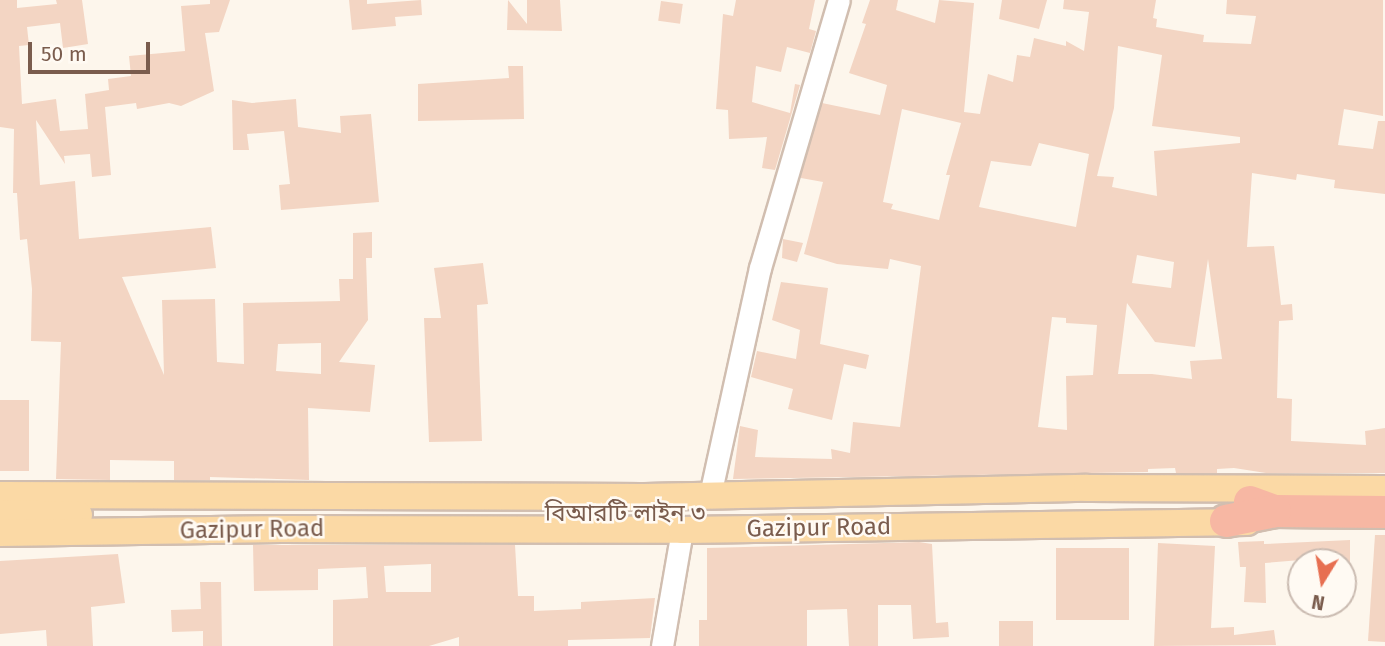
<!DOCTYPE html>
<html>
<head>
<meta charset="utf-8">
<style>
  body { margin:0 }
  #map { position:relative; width:1385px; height:646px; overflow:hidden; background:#fdf6ec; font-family:"Fira Sans","Noto Sans Bengali",sans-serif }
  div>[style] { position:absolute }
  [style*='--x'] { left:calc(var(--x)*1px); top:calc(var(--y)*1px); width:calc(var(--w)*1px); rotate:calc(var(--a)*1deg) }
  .building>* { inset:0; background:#f3d5c3; transform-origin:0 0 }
  .roads { filter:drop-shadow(2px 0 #d1beb0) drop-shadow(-2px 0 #d1beb0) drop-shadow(0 2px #d1beb0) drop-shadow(0 -2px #d1beb0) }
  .minor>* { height:21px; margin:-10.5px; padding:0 10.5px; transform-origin:10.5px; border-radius:10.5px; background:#fff }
  .major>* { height:26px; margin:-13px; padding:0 13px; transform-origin:13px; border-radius:13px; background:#fbd9a5 }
  .highway>* { height:32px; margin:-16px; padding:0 16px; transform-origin:16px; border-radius:16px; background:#f7b7a3 }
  span { translate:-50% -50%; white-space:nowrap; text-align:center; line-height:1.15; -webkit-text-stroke:5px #fffaf3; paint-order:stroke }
  .street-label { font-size:24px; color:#7a5c4d }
  .north { position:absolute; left:1287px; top:548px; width:70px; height:70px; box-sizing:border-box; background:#fffaf3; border:2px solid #cabbb1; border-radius:50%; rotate:191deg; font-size:19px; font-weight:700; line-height:28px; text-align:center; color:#7a5c4d }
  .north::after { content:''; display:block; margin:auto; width:24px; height:32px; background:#e76f51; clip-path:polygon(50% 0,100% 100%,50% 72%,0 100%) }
  .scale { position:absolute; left:28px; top:42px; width:122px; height:32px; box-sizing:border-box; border:4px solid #7a5c4d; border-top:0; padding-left:9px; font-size:21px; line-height:24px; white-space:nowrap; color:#7a5c4d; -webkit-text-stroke:5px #fffaf3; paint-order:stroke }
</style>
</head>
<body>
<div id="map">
  <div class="building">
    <i style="clip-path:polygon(evenodd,0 0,17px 0,17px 8px,57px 4px,56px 0,82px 0,88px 44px,63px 48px,60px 23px,27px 27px,29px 45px,19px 46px,22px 104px,56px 99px,60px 131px,88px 129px,85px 94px,109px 90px,108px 79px,131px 76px,129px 56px,185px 51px,181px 6px,210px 4px,210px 0,230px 0,219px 32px,205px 33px,214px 91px,181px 106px,169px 103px,137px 109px,136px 103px,105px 107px,111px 175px,92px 177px,90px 154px,64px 156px,65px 164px,36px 120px,40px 185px,75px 181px,79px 239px,211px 227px,216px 268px,122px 277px,164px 375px,162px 300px,215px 299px,217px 362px,244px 364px,243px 303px,340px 301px,339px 279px,353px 279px,353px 233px,372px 232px,372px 258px,366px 258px,368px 320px,339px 362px,375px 365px,370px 412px,308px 408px,309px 480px,210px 477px,210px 480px,174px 480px,174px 461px,110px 460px,110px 480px,56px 479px,61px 342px,31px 341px,32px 289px,27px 239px,20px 240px,17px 193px,13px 193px,14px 129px,0 127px,0 0,321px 343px,321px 374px,276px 371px,278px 344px,321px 343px)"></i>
    <i style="clip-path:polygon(349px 0,367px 0,367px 4px,421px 0,422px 15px,395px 17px,396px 26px,352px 30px)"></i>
    <i style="clip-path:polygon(508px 0,527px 24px,527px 0,560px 0,562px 31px,507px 30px)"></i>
    <i style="clip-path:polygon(736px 0,815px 0,809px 29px,816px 31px,810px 53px,787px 47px,781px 72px,756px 66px,752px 102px,790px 113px,795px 84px,800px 85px,775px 170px,762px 168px,767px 137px,729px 139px,728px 110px,716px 109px,723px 14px,733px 16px)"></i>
    <i style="clip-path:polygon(evenodd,870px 0,898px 0,896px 10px,935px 23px,939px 0,974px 3px,964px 112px,980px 114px,988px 74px,1013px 82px,1017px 55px,1030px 57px,1034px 38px,1066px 46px,1066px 41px,1084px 51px,1089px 12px,1063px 9px,1064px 0,1156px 0,1153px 18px,1157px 19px,1156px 27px,1204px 35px,1203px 42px,1251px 44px,1256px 16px,1226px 14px,1227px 0,1383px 0,1383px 116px,1344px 109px,1338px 145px,1373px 149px,1378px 121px,1385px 121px,1385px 194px,1334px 188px,1335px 180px,1297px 174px,1296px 180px,1252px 173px,1247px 247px,1274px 246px,1281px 305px,1292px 304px,1293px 320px,1279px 321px,1277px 398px,1292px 399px,1291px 441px,1366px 445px,1365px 431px,1385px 428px,1385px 473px,1266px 473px,1234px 468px,1217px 469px,1217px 473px,1176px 473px,1175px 468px,1148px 469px,1148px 472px,733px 479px,740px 426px,758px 430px,755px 457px,832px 459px,831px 449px,850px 453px,853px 422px,900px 427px,921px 266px,890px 259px,888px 269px,837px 264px,804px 254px,823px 182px,801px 178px,801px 175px,822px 103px,880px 115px,887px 85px,849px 73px,866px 24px,862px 23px,870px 0,1118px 46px,1162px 55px,1152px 126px,1240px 137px,1240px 143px,1154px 151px,1157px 196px,1112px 187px,1114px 177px,1097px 176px,1114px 108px,1118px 46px,870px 0,902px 109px,961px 123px,946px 175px,950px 175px,939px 220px,891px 209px,893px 204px,883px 202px,902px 109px,870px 0,1039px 143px,1089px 154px,1076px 227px,979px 207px,991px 161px,1031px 166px,1039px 143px,870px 0,1137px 255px,1174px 262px,1171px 288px,1132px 283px,1137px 255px,870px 0,1208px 259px,1222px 359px,1190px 361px,1192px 379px,1152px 374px,1118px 374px,1127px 303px,1155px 342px,1195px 347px,1208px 259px,870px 0,1052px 317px,1066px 318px,1066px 323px,1097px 325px,1093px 375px,1066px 376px,1067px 430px,1038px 427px,1052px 317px)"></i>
    <i style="clip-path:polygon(1002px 0,1047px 0,1039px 29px,999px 19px)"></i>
    <i style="left:661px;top:1px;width:22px;height:20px;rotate:8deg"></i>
    <i style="clip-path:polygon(508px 66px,523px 66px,524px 119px,418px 121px,418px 84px,509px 78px)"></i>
    <i style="clip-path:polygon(296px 99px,298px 127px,341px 133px,340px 116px,371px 114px,379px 202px,281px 210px,279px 185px,290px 184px,284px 131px,247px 134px,249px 150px,233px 150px,232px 100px,252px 103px)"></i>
    <i style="clip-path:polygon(783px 239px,803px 243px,797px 262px,782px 258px)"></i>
    <i style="clip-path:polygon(483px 263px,488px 304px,477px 305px,482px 441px,429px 442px,424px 318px,441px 318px,434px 268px)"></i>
    <i style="clip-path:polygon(781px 282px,828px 288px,820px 344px,869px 355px,866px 369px,844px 364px,832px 420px,788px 409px,793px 389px,751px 377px,757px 351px,796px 359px,800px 330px,772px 320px)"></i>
    <i style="left:0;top:400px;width:29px;height:71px"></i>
    <i style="clip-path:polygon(1375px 535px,1385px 535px,1385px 642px,1368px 641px)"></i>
    <i style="clip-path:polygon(1350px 540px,1350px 562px,1313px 562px,1313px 559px,1265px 563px,1266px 603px,1244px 602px,1246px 567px,1240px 567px,1238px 542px,1264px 541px,1264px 544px)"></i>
    <i style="clip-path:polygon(919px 542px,932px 544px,936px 623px,948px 622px,949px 637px,913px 639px,911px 605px,878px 605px,878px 646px,849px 646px,847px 609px,807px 610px,807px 646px,699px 646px,699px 620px,707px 620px,707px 548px)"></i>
    <i style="clip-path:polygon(1158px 543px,1215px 546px,1211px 628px,1234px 627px,1234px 635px,1274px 630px,1276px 645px,1154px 646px)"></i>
    <i style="clip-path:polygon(evenodd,253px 545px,515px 545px,518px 596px,534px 596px,534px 611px,581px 609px,581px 602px,655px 598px,650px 638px,568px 640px,568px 646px,459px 646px,459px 637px,429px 646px,333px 646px,333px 600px,368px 598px,366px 567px,318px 569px,318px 590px,254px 591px,253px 545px,431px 564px,431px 592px,386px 592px,384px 566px,431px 564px)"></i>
    <i style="left:1056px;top:548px;width:73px;height:72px"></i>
    <i style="clip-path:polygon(118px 554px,125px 603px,91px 607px,93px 646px,47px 646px,46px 630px,0 634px,0 561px)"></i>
    <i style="clip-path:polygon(200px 582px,221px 582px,222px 646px,203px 646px,203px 631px,172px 632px,171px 610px,201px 609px)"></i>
    <i style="left:999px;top:621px;width:34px;height:25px"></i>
  </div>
  <div class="roads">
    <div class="minor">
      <i style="--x:710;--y:495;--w:232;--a:-77.6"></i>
      <i style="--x:760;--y:268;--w:279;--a:-73.6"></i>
      <i style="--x:662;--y:646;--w:118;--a:-80.2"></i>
    </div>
    <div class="major">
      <i style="--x:0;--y:495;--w:645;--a:0.18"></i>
      <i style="--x:645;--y:497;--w:442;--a:-1.2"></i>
      <i style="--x:1087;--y:488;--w:298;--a:0.2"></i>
      <i style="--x:0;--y:513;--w:79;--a:1.5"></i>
      <i style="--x:0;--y:533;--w:281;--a:-0.8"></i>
      <i style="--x:281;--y:529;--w:401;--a:0.1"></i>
      <i style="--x:682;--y:530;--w:565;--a:-0.81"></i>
    </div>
    <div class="highway">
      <i style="--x:1250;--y:502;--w:27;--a:20"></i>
      <i style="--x:1275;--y:511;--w:110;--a:0.5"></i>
      <i style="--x:1226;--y:521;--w:50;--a:-11.5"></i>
    </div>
  </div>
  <div class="street-label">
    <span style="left:625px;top:514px">বিআরটি লাইন ৩</span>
    <span style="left:819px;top:528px;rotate:-1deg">Gazipur Road</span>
    <span style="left:252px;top:530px;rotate:-1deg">Gazipur Road</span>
  </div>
  <div class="north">N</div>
  <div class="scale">50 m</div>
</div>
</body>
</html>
